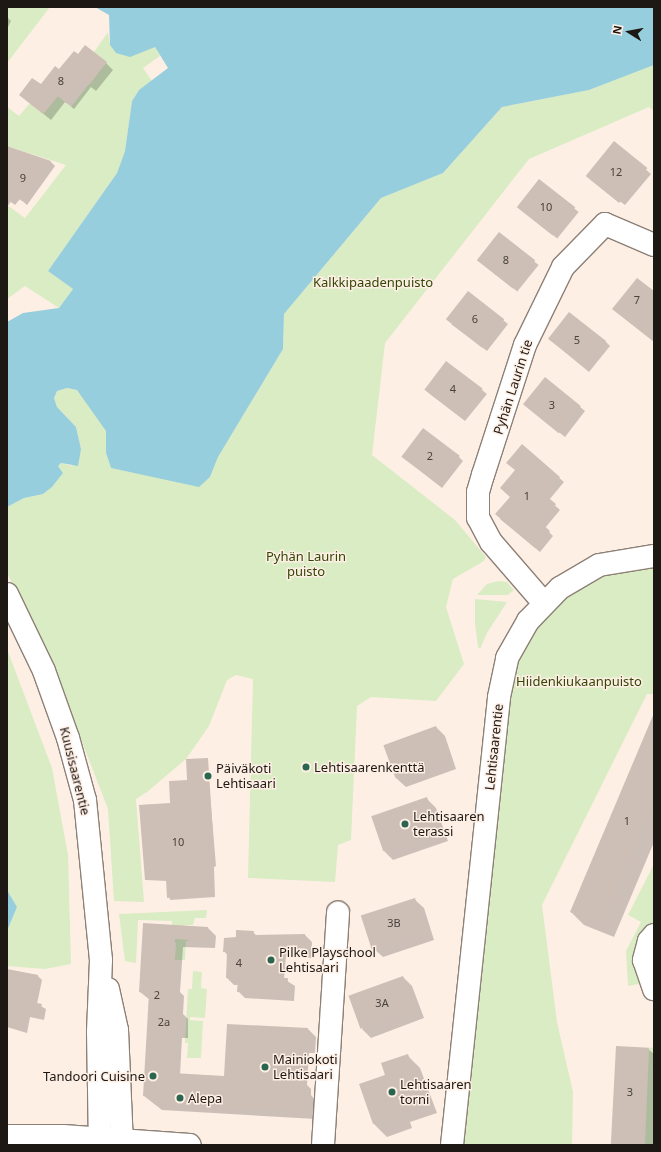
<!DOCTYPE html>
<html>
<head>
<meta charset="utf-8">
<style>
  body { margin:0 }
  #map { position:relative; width:661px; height:1152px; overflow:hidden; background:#feefe5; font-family:"Noto Sans",sans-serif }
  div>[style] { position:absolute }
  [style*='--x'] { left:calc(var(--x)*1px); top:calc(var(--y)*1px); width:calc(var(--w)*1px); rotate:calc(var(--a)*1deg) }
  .green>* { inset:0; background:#d9ecc3 }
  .water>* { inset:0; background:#96cedd }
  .shadow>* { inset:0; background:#0003; transform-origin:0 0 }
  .building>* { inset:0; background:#cdbfb5; transform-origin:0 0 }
  .roads { filter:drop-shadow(1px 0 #8d8076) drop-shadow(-1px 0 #8d8076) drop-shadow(0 1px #8d8076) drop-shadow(0 -1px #8d8076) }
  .minor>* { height:22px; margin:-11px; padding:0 11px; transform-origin:11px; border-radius:11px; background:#fff }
  .major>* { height:22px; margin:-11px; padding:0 11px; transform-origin:11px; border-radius:11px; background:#fff }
  .dots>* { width:11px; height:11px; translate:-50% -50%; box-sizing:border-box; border:2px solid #feefe5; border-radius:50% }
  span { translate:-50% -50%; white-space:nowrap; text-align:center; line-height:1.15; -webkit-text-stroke:3px #feefe5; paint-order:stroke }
  .number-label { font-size:11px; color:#49423c }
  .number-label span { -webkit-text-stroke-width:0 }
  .park-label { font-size:13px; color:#314604 }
  .street-label { font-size:13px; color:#1d1814 }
  .poi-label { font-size:13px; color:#1d1814 }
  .left { translate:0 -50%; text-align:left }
  .right { translate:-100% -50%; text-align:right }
  .frame { position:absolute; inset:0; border:8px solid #1d1814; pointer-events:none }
  .north { position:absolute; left:609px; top:12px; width:40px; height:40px; -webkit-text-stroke:3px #feefe5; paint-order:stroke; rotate:281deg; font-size:11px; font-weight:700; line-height:16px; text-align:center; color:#1d1814 }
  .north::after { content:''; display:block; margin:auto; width:14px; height:18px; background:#1d1814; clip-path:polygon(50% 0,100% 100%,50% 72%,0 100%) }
</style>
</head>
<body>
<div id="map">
  <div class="green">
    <i style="clip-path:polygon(7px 7px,50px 7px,7px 63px)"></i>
    <i style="clip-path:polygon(108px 32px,110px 45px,155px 47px,160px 56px,143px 68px,152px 81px,139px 90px,132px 101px,125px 151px,117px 173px,48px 271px,73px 289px,59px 308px,25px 286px,7px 299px,7px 205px,25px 218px,66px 165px,7px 146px,7px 107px,19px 116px,30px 103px,43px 114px,58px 96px,71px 107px,106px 62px,94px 52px)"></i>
    <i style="clip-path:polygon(654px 65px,654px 111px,649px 107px,529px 159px,385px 343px,372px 455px,455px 520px,486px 557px,484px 561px,453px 579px,446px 607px,464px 664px,436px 701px,371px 697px,357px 706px,351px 840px,338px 845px,335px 882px,248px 878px,253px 679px,236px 675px,227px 680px,209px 726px,186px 759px,147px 792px,136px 799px,144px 902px,114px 901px,108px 809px,48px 654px,7px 573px,7px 507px,24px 498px,43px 494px,52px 487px,63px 473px,58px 466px,61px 463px,72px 466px,81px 449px,76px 427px,57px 407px,54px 398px,57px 391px,67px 388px,77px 390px,87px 402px,106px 431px,106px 453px,111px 468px,199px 486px,210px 477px,218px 457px,283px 349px,284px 314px,381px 198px,443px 173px,502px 107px,589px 90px)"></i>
    <i style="clip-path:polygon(654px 565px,654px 694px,647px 694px,542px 905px,557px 1022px,573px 1092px,572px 1145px,462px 1145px,506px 710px,519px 652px,547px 608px,599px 573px)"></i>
    <i style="clip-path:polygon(498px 581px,507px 582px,514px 590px,508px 595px,477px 595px,487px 584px)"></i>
    <i style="clip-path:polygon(475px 599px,507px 602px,487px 633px,480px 649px,478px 647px,475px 623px)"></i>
    <i style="clip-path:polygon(7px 649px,52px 768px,68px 855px,71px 964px,45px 969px,7px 966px,7px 931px,17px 907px,7px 890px)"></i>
    <i style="clip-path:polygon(654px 864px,654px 981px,628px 986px,626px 951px,641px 922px,628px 915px)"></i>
    <i style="clip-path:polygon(207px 910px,206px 918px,195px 918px,193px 925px,185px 925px,188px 941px,186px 941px,185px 960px,175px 960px,176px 943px,172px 942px,172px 921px,138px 920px,136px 963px,125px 961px,119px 914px)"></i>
    <i style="clip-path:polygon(193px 971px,202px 972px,201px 988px,207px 989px,205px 1018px,190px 1017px,190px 1020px,203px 1021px,201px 1058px,187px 1058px,188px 1043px,185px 1043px,188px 989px,192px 989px)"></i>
    <i style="clip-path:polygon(654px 1047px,654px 1145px,645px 1145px,649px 1048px)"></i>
  </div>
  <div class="water">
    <i style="clip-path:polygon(95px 7px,654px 7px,654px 65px,589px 90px,502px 107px,443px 173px,381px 198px,284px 314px,283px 349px,218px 457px,210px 477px,199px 487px,111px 468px,106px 453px,106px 431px,77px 390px,67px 388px,57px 391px,54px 398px,57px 407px,76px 427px,81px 449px,78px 466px,61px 463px,58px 466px,63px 473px,52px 487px,43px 494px,24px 498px,7px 507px,7px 322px,23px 313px,59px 308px,73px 289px,48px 271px,117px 173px,125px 151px,132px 101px,139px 90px,168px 68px,155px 47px,130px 57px,116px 53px,110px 45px,109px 15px)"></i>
    <i style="clip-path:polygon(7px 890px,17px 907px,7px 931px)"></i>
  </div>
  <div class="shadow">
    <i style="clip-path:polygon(7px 17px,11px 21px,7px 29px)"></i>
    <i style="clip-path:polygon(78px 56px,106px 63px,113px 70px,96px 91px,91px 87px,74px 109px,65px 102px,51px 120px,20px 95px,41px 86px)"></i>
    <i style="clip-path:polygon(614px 142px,651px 174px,625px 205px,591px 180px)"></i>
    <i style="clip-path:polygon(7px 147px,51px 162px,55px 166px,27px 205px,20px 199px,15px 205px,7px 199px)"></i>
    <i style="left:539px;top:180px;width:51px;height:34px;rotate:39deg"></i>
    <i style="left:499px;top:233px;width:51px;height:34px;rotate:39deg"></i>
    <i style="clip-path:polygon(503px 320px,508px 324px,487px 351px,451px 324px)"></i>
    <i style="clip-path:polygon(549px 339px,605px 341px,610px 346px,589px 372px)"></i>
    <i style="clip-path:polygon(545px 378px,585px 411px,565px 437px,529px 408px)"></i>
    <i style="clip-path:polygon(482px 390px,487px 394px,465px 421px,430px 394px)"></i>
    <i style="clip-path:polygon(522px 446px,564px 482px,549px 500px,560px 510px,545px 528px,553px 536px,540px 552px,500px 519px,511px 497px)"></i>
    <i style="clip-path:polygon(459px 457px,463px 461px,442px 488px,407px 460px)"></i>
    <i style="clip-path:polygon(654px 726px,654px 842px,614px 937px,584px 925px,571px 912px)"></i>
    <i style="clip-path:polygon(436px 727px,445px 736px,456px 769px,406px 787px,396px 778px)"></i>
    <i style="clip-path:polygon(207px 759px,216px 866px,214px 867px,215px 897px,170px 900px,167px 881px,146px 880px,141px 805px,171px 804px)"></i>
    <i style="clip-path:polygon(427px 799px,436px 808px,448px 841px,393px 860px,384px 851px)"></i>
    <i style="clip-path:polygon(414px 899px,424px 908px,434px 940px,383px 957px,373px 948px)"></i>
    <i style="clip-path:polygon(144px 924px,208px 928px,216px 936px,215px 948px,183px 947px,180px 992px,184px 996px,183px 1014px,188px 1019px,188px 1038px,182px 1038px,180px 1075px,225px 1077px,308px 1029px,316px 1037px,315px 1053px,309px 1053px,307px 1085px,311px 1089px,311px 1095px,317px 1102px,316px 1119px,162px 1110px,144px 1096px,150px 1000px,140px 992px)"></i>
    <i style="clip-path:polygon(253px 932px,257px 936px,305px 935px,312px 942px,311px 958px,286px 956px,284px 979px,295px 986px,294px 1001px,245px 998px,238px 991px,239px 985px,234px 985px,227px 978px,228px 956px,224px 951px,237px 938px)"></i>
    <i style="clip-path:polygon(7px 970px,37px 975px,42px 980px,37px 1004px,46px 1009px,44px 1020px,30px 1017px,27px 1033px,7px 1027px)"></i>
    <i style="clip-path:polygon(403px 977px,412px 986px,424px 1018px,371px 1038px,362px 1029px)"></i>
    <i style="clip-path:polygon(648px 1049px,654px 1054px,654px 1145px,612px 1145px)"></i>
    <i style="clip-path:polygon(407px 1055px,420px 1068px,437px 1113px,410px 1122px,412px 1128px,387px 1137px,374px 1124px,360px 1085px,386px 1075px)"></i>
  </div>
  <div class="building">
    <i style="clip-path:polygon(85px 45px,107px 62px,89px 85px,84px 81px,66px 103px,58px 96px,43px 114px,19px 95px,32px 78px,41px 84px,55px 66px,59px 69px,74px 51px,78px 54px)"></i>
    <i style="left:614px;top:141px;width:43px;height:45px;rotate:39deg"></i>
    <i style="clip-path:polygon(7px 146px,51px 161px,22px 201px,15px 196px,7px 207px)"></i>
    <i style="left:539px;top:179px;width:46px;height:36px;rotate:38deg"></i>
    <i style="left:499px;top:232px;width:46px;height:36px;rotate:38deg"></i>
    <i style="clip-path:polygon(637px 278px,654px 291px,654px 342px,612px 309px)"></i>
    <i style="left:468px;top:291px;width:46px;height:36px;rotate:38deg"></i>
    <i style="left:569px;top:312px;width:47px;height:34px;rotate:38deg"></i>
    <i style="left:446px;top:361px;width:46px;height:36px;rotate:37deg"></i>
    <i style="left:545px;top:377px;width:46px;height:35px;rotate:39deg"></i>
    <i style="left:423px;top:428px;width:46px;height:36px;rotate:37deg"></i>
    <i style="clip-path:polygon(522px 444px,560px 477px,545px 495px,556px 504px,541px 523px,550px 531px,535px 548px,495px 514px,510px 497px,500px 488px,515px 470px,506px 463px)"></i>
    <i style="clip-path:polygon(654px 713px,654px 799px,601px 925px,570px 912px)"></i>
    <i style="left:436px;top:726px;width:35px;height:56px;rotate:70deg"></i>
    <i style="clip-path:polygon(208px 758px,215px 865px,212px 865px,214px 895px,167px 898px,166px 879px,145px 880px,139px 805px,170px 803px,169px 781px,187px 780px,186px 759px)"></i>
    <i style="left:427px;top:797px;width:37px;height:59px;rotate:71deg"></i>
    <i style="left:415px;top:898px;width:35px;height:57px;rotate:72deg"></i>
    <i style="clip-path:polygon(143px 923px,208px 927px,207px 941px,175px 939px,173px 987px,176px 987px,175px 1010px,181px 1010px,180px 1031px,174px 1030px,172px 1073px,224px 1076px,227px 1024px,308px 1028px,307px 1046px,301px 1046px,300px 1080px,304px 1080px,303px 1092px,310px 1093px,309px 1111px,153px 1102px,153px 1097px,143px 1096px,149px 993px,139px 992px)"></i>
    <i style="clip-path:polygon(236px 930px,254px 931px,253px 935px,305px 934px,305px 951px,279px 950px,278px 978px,288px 978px,287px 994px,237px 992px,238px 979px,226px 978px,227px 952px,223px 952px,224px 938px,236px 937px)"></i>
    <i style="clip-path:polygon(7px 969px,38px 975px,32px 1002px,42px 1004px,39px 1016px,26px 1013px,23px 1029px,7px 1026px)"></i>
    <i style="left:403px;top:976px;width:35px;height:58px;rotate:70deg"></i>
    <i style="left:616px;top:1046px;width:33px;height:99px;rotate:3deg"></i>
    <i style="clip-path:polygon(408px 1054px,424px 1100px,397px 1109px,399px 1115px,373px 1124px,359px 1084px,385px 1075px,381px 1063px)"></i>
  </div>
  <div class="roads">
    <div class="minor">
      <i style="--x:543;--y:602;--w:79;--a:-130.9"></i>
      <i style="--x:491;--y:542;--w:27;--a:-118"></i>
      <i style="--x:478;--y:518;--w:26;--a:-90"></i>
      <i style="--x:478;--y:492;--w:18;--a:-74"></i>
      <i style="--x:483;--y:475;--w:137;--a:-72.1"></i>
      <i style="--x:525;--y:345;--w:87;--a:-64"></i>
      <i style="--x:563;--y:267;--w:60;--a:-45.7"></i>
      <i style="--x:605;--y:224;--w:53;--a:23.2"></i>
      <i style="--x:654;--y:935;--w:8;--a:130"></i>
      <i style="--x:649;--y:941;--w:20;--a:105"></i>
      <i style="--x:644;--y:960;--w:31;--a:71"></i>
      <i style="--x:7;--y:1136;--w:56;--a:0"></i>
      <i style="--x:63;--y:1136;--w:127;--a:4.1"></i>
      <i style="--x:323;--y:1145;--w:233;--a:-86.3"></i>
      <i style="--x:452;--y:1145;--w:450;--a:-84"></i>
      <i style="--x:499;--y:697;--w:40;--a:-78"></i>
      <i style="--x:507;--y:658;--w:43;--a:-60.4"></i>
      <i style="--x:528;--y:621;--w:46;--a:-45.9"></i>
      <i style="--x:560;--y:588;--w:45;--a:-30.5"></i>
      <i style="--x:599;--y:565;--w:56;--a:-9.3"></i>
    </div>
    <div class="major">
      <i style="--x:7;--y:594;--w:85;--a:64.3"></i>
      <i style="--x:44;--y:671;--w:71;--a:70.3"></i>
      <i style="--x:68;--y:738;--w:64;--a:74.7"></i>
      <i style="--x:85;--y:800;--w:161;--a:84.3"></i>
      <i style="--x:101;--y:960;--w:72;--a:92.4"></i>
      <i style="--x:98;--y:1032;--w:113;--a:89"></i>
      <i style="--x:108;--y:989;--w:42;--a:77.6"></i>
      <i style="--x:117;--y:1030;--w:115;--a:87.5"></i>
    </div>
  </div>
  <div class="dots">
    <i style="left:306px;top:767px;background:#2a6550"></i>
    <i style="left:208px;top:776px;background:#2a6550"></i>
    <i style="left:405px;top:824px;background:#2a6550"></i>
    <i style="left:271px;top:960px;background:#2a6550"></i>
    <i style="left:265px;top:1067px;background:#2a6550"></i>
    <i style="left:153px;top:1076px;background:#2a6550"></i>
    <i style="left:392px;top:1092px;background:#2a6550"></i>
    <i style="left:180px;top:1098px;background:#2a6550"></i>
  </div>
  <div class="number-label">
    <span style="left:61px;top:81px">8</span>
    <span style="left:616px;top:172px">12</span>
    <span style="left:23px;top:178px">9</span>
    <span style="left:546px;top:207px">10</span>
    <span style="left:506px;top:260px">8</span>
    <span style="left:637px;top:300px">7</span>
    <span style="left:475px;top:319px">6</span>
    <span style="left:577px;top:340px">5</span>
    <span style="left:453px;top:389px">4</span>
    <span style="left:552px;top:405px">3</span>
    <span style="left:430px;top:456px">2</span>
    <span style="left:527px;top:496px">1</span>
    <span style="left:627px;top:821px">1</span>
    <span style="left:178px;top:842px">10</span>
    <span style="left:394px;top:923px">3B</span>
    <span style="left:239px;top:963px">4</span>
    <span style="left:157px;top:995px">2</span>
    <span style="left:382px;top:1003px">3A</span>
    <span style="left:164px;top:1022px">2a</span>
    <span style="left:630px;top:1092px">3</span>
  </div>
  <div class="park-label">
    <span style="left:373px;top:282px">Kalkkipaadenpuisto</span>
    <span style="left:306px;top:564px">Pyhän Laurin<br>puisto</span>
    <span style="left:579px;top:681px">Hiidenkiukaanpuisto</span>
  </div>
  <div class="street-label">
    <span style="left:513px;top:387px;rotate:-72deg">Pyhän Laurin tie</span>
    <span style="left:494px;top:747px;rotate:-84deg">Lehtisaarentie</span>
    <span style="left:75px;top:771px;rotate:76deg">Kuusisaarentie</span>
  </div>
  <div class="poi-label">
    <span class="left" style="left:314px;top:767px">Lehtisaarenkenttä</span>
    <span class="left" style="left:216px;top:776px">Päiväkoti<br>Lehtisaari</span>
    <span class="left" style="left:413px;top:824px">Lehtisaaren<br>terassi</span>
    <span class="left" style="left:279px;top:960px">Pilke Playschool<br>Lehtisaari</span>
    <span class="left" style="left:273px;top:1067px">Mainiokoti<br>Lehtisaari</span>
    <span class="right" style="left:145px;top:1076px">Tandoori Cuisine</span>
    <span class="left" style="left:400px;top:1092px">Lehtisaaren<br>torni</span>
    <span class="left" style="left:188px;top:1098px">Alepa</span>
  </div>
  <div class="frame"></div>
  <div class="north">N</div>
</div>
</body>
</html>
